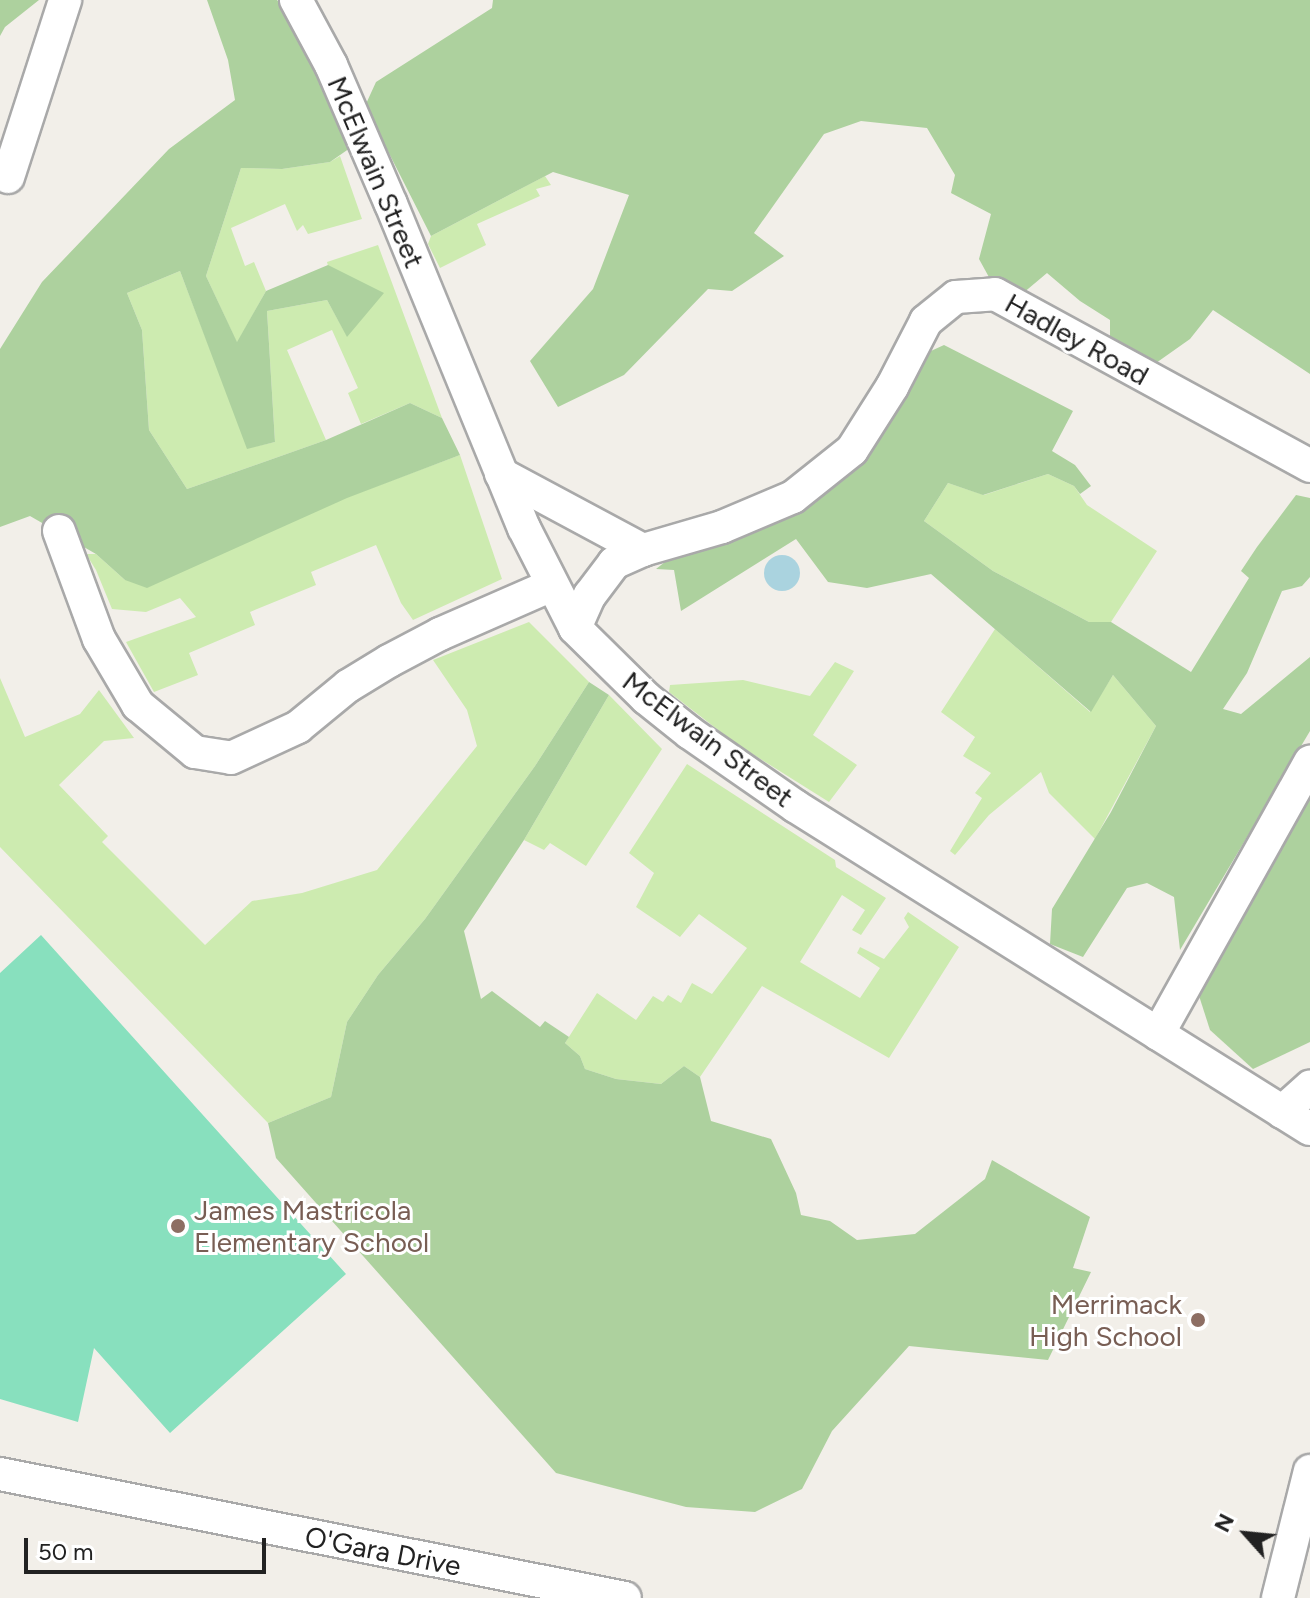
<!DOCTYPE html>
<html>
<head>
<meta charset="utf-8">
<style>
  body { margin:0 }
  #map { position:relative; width:1310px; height:1598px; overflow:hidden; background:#f2efe9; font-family:Figtree,sans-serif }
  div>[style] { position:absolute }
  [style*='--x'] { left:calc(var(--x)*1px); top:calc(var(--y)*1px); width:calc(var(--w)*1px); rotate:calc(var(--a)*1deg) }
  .grass>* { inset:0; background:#cdebb0 }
  .forest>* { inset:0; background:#add19e }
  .pitch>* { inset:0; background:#88e0be }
  .water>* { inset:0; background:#aad3df }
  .round { border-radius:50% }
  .roads { filter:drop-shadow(2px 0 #a9a9a9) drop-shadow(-2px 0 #a9a9a9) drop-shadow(0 2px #a9a9a9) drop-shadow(0 -2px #a9a9a9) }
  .minor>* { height:32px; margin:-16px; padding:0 16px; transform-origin:16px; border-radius:16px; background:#fff }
  .dots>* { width:22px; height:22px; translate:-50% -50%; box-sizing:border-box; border:4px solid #fff; border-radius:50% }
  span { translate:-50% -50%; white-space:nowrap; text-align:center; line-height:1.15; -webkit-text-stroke:6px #fff; paint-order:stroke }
  .street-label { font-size:28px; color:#222 }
  .education-label { font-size:28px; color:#785e54 }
  .left { translate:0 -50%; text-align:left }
  .right { translate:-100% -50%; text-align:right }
  .north { position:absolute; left:1206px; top:1494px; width:80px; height:80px; -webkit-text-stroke:6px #fff; paint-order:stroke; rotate:297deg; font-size:22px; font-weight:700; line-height:32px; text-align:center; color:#222 }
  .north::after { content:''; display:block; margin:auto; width:28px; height:36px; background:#222; clip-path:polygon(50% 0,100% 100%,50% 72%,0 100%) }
  .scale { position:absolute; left:24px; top:1538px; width:242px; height:36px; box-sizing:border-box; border:4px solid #222; border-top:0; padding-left:10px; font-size:24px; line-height:28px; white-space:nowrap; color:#222; -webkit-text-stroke:6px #fff; paint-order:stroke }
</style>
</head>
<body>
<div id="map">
  <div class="grass">
    <i style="clip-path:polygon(340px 156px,362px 219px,308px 234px,303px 225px,297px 231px,285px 204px,231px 228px,245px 266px,254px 262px,266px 291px,237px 343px,206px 276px,241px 168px,282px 169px,330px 162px)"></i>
    <i style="clip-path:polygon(545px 176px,551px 185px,536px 189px,540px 196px,477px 224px,486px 245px,440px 268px,428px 244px,431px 236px)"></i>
    <i style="clip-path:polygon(378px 245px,442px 418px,410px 403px,361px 424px,348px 393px,358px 388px,332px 330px,287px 350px,326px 440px,187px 489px,149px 430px,142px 330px,127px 293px,180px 271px,248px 448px,275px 442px,267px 311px,327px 300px,347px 336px,327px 262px)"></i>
    <i style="clip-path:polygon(460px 455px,502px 579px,413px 620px,401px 603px,376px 545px,311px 572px,316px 585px,250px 612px,255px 625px,189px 653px,198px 675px,154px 692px,126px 642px,196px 617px,180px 598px,146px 612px,112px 609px,96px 570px,86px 554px,96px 554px,125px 580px)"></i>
    <i style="clip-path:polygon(1048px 474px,1074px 486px,1087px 505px,1157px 551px,1111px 622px,1089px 622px,993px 571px,924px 521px,948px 483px,984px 495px)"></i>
    <i style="clip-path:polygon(529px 622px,589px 682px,535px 766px,425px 919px,378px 975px,347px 1022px,331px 1097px,268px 1123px,0 847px,0 678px,25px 737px,80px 714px,99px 690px,134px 738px,104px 741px,59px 785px,108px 836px,102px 842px,205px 945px,252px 901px,302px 893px,377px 870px,477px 746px,467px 710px,433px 660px)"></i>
    <i style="clip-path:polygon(995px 629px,1090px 712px,1113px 675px,1156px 726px,1095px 839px,1049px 793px,1041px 772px,989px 815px,955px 855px,950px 851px,982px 798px,975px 793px,991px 773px,963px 756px,975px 737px,941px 712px)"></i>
    <i style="clip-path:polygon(835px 662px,854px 671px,813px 735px,857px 765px,829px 802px,735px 743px,669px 692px,670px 685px,743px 680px,810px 696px)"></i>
    <i style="clip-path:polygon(609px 695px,662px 749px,586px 866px,550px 843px,544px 850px,524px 840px)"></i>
    <i style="clip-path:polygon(687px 764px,835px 860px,836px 867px,886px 898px,861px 935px,852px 930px,865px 910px,842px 895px,800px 962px,860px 998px,880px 968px,857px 953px,860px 947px,884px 959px,909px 927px,904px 918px,908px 912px,959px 947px,889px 1058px,762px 986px,700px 1077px,684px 1066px,661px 1084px,616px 1079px,585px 1069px,580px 1056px,565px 1043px,597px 993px,636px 1020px,653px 996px,663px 1002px,668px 995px,681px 1003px,692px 983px,712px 994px,747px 948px,699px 914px,680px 937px,636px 907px,654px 873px,629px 853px)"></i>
  </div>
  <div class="forest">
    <i style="clip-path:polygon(0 0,39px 0,5px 27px,0 36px)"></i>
    <i style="clip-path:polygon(207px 0,277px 0,331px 65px,363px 139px,330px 162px,282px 169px,241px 168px,206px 276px,237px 342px,266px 291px,328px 265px,384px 293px,347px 337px,327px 300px,267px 311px,275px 442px,247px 449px,180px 271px,127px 293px,142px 330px,149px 430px,187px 489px,326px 440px,410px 403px,442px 418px,460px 455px,347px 498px,147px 588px,125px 580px,96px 554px,30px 516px,0 527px,0 349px,42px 282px,169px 149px,235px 100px,228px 60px)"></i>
    <i style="clip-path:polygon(493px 0,1310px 0,1310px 374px,1213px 310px,1190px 339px,1156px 363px,1110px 342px,1110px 320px,1080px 301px,1047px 273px,1022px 294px,990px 279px,979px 259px,991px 214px,951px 193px,955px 175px,927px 128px,861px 121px,824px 134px,754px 233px,784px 256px,732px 291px,708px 289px,624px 375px,558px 407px,530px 361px,593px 289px,629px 195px,553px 172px,431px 236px,365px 106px,376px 82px,492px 8px)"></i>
    <i style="clip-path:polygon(944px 345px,1073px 411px,1052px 451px,1075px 465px,1091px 486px,1080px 494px,1074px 486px,1048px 474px,983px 495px,948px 483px,924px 521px,993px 571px,1089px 622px,1111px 622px,1191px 672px,1249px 578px,1241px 571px,1257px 547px,1296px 495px,1310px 498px,1310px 577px,1302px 586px,1282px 591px,1247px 673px,1223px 709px,1241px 714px,1310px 657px,1310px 731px,1180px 950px,1174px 897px,1147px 883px,1127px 888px,1083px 957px,1050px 944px,1052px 909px,1111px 812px,1156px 726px,1113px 675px,1091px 712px,931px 574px,867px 588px,828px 582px,796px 539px,681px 611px,674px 570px,656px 569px,684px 547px,800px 503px,920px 356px)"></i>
    <i style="clip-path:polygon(589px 682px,609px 695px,524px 840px,464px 931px,481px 999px,492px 991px,540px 1027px,545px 1021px,569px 1037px,565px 1043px,580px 1056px,585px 1069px,616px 1079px,661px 1084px,684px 1066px,700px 1077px,711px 1121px,771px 1139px,796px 1193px,801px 1215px,830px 1221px,857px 1240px,915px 1234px,985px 1179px,992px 1160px,1090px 1217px,1073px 1268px,1091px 1272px,1048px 1360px,909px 1346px,832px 1431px,802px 1489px,755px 1512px,686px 1507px,556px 1473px,276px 1158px,268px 1123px,331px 1097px,347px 1022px,378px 975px,425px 919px,535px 766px)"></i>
    <i style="clip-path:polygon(1310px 762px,1310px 1042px,1253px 1069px,1210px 1030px,1192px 974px)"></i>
  </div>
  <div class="pitch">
    <i style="clip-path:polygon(41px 935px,346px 1274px,170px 1433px,94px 1348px,78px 1422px,0 1399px,0 973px)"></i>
  </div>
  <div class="water">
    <i class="round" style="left:764px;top:555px;width:36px;height:36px"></i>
  </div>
  <div class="roads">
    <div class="minor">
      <i style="--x:296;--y:0;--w:74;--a:61.7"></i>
      <i style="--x:331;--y:65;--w:151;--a:66.7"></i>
      <i style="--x:391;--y:204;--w:350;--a:67.7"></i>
      <i style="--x:524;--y:528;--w:112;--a:63"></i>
      <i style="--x:575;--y:628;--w:100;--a:44.6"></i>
      <i style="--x:646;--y:698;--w:56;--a:38.5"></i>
      <i style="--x:690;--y:733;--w:128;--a:34.8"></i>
      <i style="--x:795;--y:806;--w:608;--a:32.1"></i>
      <i style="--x:8;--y:177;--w:186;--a:-72.1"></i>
      <i style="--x:501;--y:474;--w:161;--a:28.2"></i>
      <i style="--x:643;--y:550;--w:82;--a:-16.2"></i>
      <i style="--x:722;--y:527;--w:77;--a:-22.9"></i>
      <i style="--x:793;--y:497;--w:75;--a:-38.5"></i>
      <i style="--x:852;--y:450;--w:75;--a:-57.6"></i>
      <i style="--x:892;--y:387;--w:74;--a:-62.7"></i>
      <i style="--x:926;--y:321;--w:38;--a:-39"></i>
      <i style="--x:956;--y:297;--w:39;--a:-4"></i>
      <i style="--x:995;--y:294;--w:359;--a:28.6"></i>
      <i style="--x:59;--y:531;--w:115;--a:69.7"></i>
      <i style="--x:99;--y:639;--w:77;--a:59.4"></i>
      <i style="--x:138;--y:705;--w:74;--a:39.5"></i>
      <i style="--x:195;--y:752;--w:36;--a:9"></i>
      <i style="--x:231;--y:758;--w:74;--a:-24.8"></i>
      <i style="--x:298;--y:727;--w:65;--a:-39.4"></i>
      <i style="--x:348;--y:686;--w:48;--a:-31.4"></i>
      <i style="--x:389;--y:661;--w:58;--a:-27.9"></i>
      <i style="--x:440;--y:634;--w:120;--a:-23.6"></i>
      <i style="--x:575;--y:628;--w:36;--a:-66"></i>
      <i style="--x:590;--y:595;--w:40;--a:-53"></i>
      <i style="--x:614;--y:563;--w:32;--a:-24"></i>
      <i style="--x:1158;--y:1034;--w:312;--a:-60.8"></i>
      <i style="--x:1282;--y:1112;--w:38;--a:-42"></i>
      <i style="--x:0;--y:1474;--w:637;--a:11.22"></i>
      <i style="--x:1278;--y:1598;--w:131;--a:-75.9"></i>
    </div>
  </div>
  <div class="dots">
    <i style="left:178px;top:1226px;background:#8d6e63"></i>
    <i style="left:1198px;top:1320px;background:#8d6e63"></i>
  </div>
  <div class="street-label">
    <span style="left:376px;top:172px;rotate:67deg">McElwain Street</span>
    <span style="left:1077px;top:339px;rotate:29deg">Hadley Road</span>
    <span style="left:708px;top:739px;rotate:37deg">McElwain Street</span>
    <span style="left:383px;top:1551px;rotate:11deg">O'Gara Drive</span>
  </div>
  <div class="education-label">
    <span class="left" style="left:194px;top:1226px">James Mastricola<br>Elementary School</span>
    <span class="right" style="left:1182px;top:1320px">Merrimack<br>High School</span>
  </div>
  <div class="north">N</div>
  <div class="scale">50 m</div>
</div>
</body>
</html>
